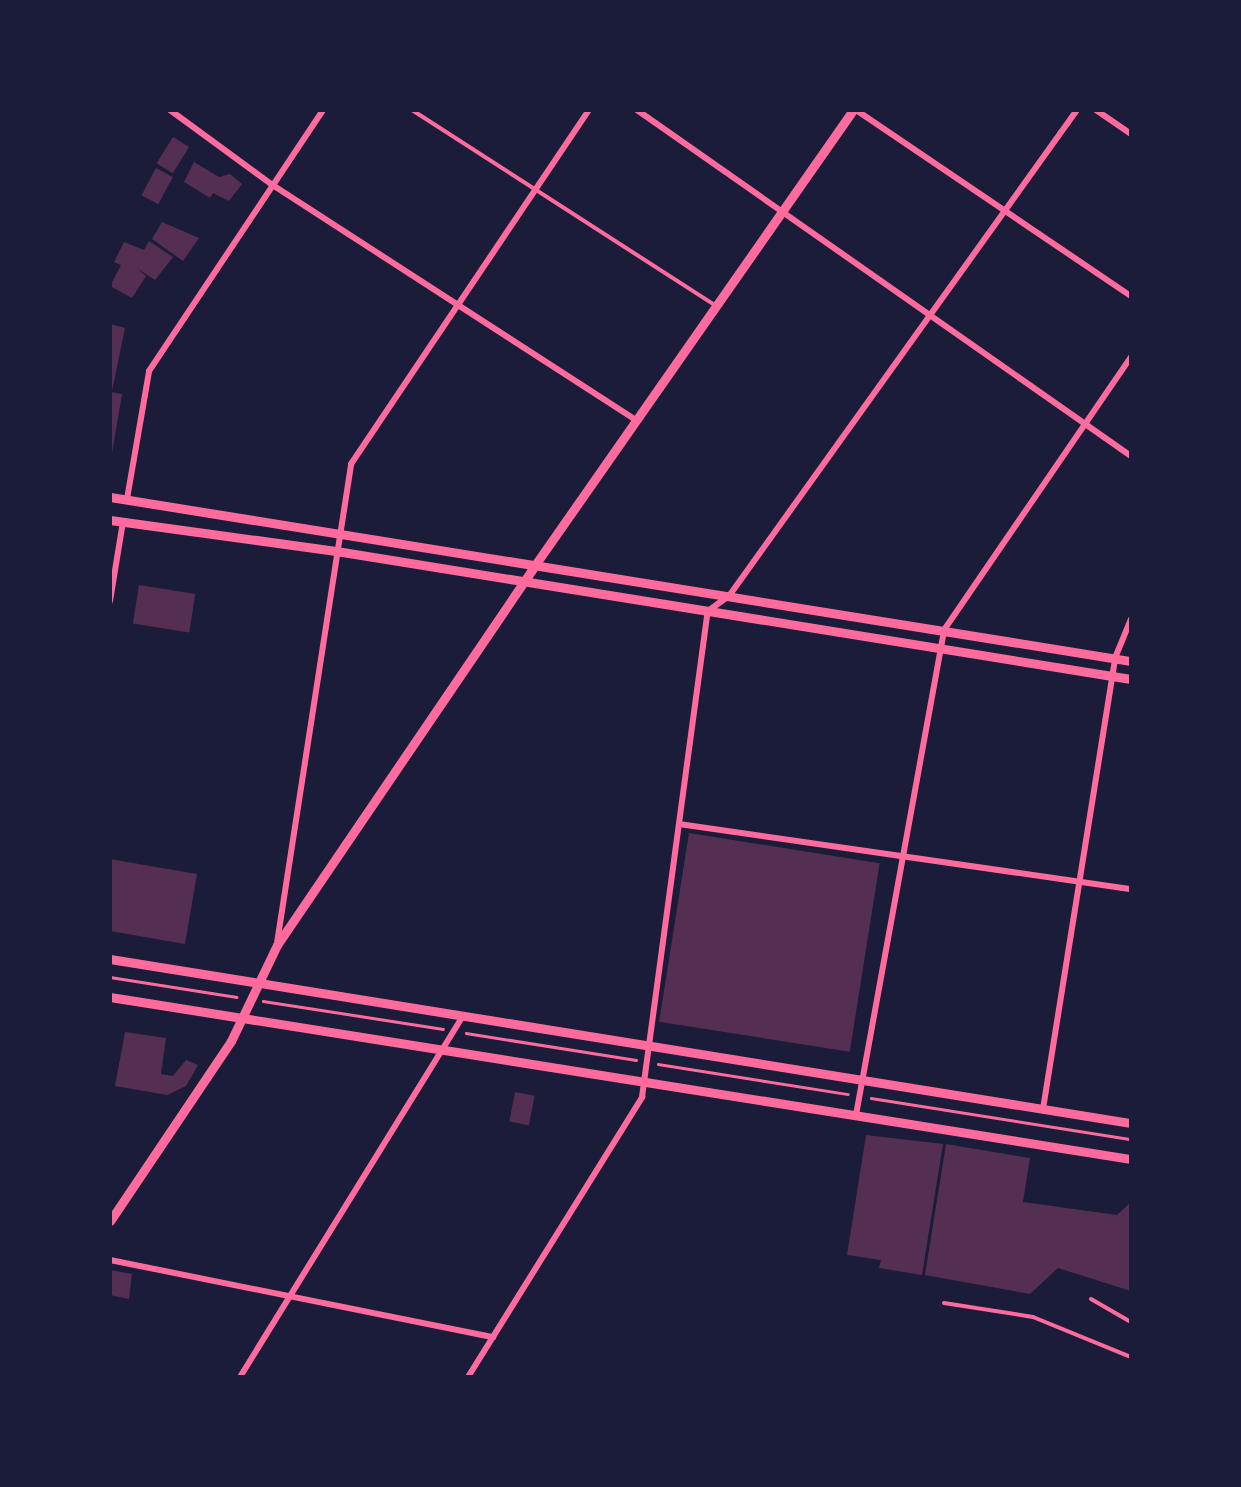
<!DOCTYPE html>
<html>
<head>
<meta charset="utf-8">
<style>
  body { margin:0 }
  #map { position:relative; width:1241px; height:1487px; overflow:hidden; background:#1b1b3a; font-family:Overpass,sans-serif }
  div>[style] { position:absolute }
  [style*='--x'] { left:calc(var(--x)*1px); top:calc(var(--y)*1px); width:calc(var(--w)*1px); rotate:calc(var(--a)*1deg) }
  .building>* { inset:0; background:#542f53; transform-origin:0 0 }
  .path>* { height:2.5px; margin:-1.25px; padding:0 1.25px; transform-origin:1.25px; border-radius:1.25px; background:#ff6b9d }
  .service>* { height:4px; margin:-2px; padding:0 2px; transform-origin:2px; border-radius:2px; background:#ff6b9d }
  .minor>* { height:6px; margin:-3px; padding:0 3px; transform-origin:3px; border-radius:3px; background:#ff6b9d }
  .tertiary>* { height:9px; margin:-4.5px; padding:0 4.5px; transform-origin:4.5px; border-radius:4.5px; background:#ff6b9d }
  span { translate:-50% -50%; white-space:nowrap; text-align:center; line-height:1.15; -webkit-text-stroke:10px #1b1b3a; paint-order:stroke }
  .frame { position:absolute; inset:0; border:112px solid #1b1b3a; pointer-events:none }
</style>
</head>
<body>
<div id="map">
  <div class="building">
    <i style="left:173px;top:137px;width:19px;height:31px;rotate:32deg"></i>
    <i style="clip-path:polygon(194px 162px,219px 177px,230px 174px,242px 184px,229px 201px,213px 193px,210px 198px,184px 182px)"></i>
    <i style="left:156px;top:168px;width:19px;height:31px;rotate:28deg"></i>
    <i style="clip-path:polygon(162px 222px,199px 238px,183px 261px,152px 239px)"></i>
    <i style="clip-path:polygon(149px 241px,173px 257px,155px 280px,138px 269px,146px 276px,132px 298px,110px 286px,121px 265px,114px 262px,124px 242px,144px 250px)"></i>
    <i style="clip-path:polygon(110px 324px,125px 328px,112px 391px,110px 391px)"></i>
    <i style="clip-path:polygon(110px 392px,122px 394px,112px 453px,110px 453px)"></i>
    <i style="left:139px;top:585px;width:57px;height:39px;rotate:9deg"></i>
    <i style="left:689px;top:833px;width:193px;height:191px;rotate:9deg"></i>
    <i style="clip-path:polygon(110px 859px,197px 874px,185px 944px,110px 931px)"></i>
    <i style="clip-path:polygon(125px 1032px,166px 1038px,161px 1074px,173px 1076px,186px 1060px,198px 1065px,186px 1086px,167px 1095px,115px 1086px)"></i>
    <i style="left:515px;top:1092px;width:20px;height:30px;rotate:11deg"></i>
    <i style="clip-path:polygon(866px 1135px,943px 1144px,922px 1275px,879px 1268px,881px 1260px,847px 1255px)"></i>
    <i style="clip-path:polygon(946px 1144px,1030px 1158px,1023px 1202px,1117px 1215px,1131px 1202px,1131px 1291px,1058px 1268px,1030px 1294px,925px 1275px)"></i>
    <i style="clip-path:polygon(110px 1270px,132px 1274px,129px 1299px,110px 1295px)"></i>
  </div>
  <div class="path">
    <i style="--x:110;--y:977;--w:128;--a:9"></i>
    <i style="--x:263;--y:1001;--w:182;--a:8.8"></i>
    <i style="--x:466;--y:1033;--w:172;--a:9"></i>
    <i style="--x:658;--y:1064;--w:192;--a:9"></i>
    <i style="--x:871;--y:1098;--w:263;--a:9"></i>
  </div>
  <div class="service">
    <i style="--x:412;--y:110;--w:358;--a:32.8"></i>
    <i style="--x:1091;--y:1299;--w:46;--a:29.9"></i>
    <i style="--x:944;--y:1303;--w:90;--a:8.9"></i>
    <i style="--x:1033;--y:1317;--w:106;--a:22.2"></i>
  </div>
  <div class="minor">
    <i style="--x:170;--y:110;--w:125;--a:36.2"></i>
    <i style="--x:271;--y:184;--w:436;--a:32.9"></i>
    <i style="--x:637;--y:110;--w:603;--a:35.01"></i>
    <i style="--x:856;--y:110;--w:332;--a:34.1"></i>
    <i style="--x:1096;--y:110;--w:42;--a:34.4"></i>
    <i style="--x:127;--y:499;--w:130;--a:-80.2"></i>
    <i style="--x:149;--y:371;--w:314;--a:-56.3"></i>
    <i style="--x:110;--y:601;--w:80;--a:-80.7"></i>
    <i style="--x:679;--y:824;--w:457;--a:8.2"></i>
    <i style="--x:277;--y:943;--w:485;--a:-81.2"></i>
    <i style="--x:351;--y:464;--w:427;--a:-56.1"></i>
    <i style="--x:1043;--y:1109;--w:457;--a:-80.9"></i>
    <i style="--x:1115;--y:658;--w:42;--a:-67.7"></i>
    <i style="--x:856;--y:1115;--w:493;--a:-79.7"></i>
    <i style="--x:944;--y:630;--w:331;--a:-55.6"></i>
    <i style="--x:110;--y:1260;--w:391;--a:11.4"></i>
    <i style="--x:240;--y:1377;--w:424;--a:-58.3"></i>
    <i style="--x:468;--y:1377;--w:330;--a:-58.1"></i>
    <i style="--x:642;--y:1097;--w:490;--a:-82.3"></i>
    <i style="--x:708;--y:611;--w:26;--a:-36"></i>
    <i style="--x:729;--y:596;--w:598;--a:-54.4"></i>
  </div>
  <div class="tertiary">
    <i style="--x:110;--y:497;--w:1034;--a:9.13"></i>
    <i style="--x:110;--y:520;--w:228;--a:7.8"></i>
    <i style="--x:336;--y:551;--w:805;--a:9.15"></i>
    <i style="--x:110;--y:959;--w:1034;--a:9.13"></i>
    <i style="--x:110;--y:997;--w:1034;--a:9.02"></i>
    <i style="--x:110;--y:1221;--w:217;--a:-56.1"></i>
    <i style="--x:231;--y:1041;--w:106;--a:-64.4"></i>
    <i style="--x:277;--y:945;--w:459;--a:-55.8"></i>
    <i style="--x:535;--y:565;--w:555;--a:-55.05"></i>
  </div>
  <div class="frame"></div>
</div>
</body>
</html>
